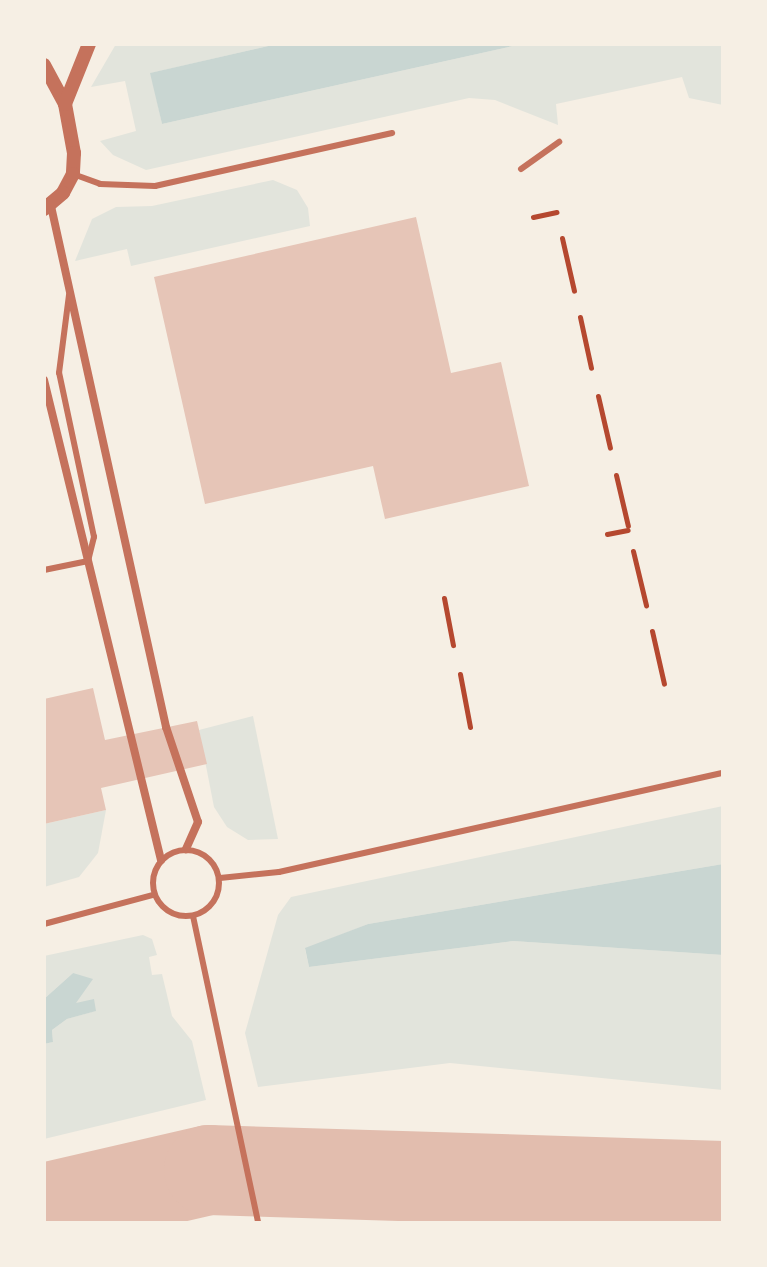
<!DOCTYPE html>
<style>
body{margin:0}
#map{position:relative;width:767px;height:1267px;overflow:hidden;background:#f6efe4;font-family:Mulish,sans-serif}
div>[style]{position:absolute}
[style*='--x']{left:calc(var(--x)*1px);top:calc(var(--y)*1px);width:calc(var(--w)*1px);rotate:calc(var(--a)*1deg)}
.green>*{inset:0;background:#e2e4dc}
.water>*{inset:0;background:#c9d6d2}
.taxiway>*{height:90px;margin:-45px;padding:0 45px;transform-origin:45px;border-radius:45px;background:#e2bdae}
.building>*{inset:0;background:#e6c5b7}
.path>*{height:5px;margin:-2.5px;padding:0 2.5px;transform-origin:2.5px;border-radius:2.5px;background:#b5482f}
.service>*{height:6px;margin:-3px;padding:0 3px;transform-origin:3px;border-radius:3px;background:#c5725c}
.service>.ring{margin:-3px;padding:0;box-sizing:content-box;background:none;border:6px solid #c5725c;border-radius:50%}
.minor>*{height:8px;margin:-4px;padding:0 4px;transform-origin:4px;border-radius:4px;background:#c5725c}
.tertiary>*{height:14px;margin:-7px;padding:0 7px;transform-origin:7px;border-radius:7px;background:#c5725c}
span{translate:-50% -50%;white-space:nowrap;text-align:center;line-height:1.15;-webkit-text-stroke:7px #f6efe4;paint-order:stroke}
.frame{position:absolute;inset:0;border:46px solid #f6efe4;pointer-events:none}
</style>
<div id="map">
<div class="green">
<div style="clip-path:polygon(116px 44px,277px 44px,151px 73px,162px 124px,522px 44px,723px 44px,723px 105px,689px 98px,682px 77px,556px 104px,558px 125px,495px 100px,469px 98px,146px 170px,113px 155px,100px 141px,136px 131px,125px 81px,91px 87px)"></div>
<div style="clip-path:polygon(273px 180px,297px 190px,308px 208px,310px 226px,131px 266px,127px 249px,75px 261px,92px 219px,116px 207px,152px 206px)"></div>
<div style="clip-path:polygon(253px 716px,278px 839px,248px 840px,227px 827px,214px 807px,199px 730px)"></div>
<div style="clip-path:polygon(723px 806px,723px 864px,368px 924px,305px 949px,309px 967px,513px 941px,723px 955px,723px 1090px,450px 1063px,258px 1087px,245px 1033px,278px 915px,291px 897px)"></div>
<div style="clip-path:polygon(106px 810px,98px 853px,79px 877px,44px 887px,44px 824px)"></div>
<div style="clip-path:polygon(143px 935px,152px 939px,157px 955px,149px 957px,152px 975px,162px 974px,172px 1016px,192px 1041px,206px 1100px,44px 1139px,44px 1044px,53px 1042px,52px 1030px,67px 1019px,95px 1011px,76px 1004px,73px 973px,44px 999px,44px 956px)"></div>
</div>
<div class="water">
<div style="clip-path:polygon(277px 44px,522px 44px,162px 124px,150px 73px)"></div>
<div style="clip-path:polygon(723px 864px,723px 955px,513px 941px,309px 967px,305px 948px,368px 924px)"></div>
<div style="clip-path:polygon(73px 973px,93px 979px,76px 1003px,94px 999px,96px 1011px,67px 1019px,52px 1030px,53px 1042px,44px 1044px,44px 999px)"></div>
</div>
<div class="taxiway">
<div style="--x:44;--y:1208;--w:169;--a:-13"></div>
<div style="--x:209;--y:1170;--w:514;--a:1.78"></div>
</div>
<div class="building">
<div style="clip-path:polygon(416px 217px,451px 373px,501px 362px,529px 486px,385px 519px,373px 466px,205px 504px,154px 277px)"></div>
<div style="clip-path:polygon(93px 688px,105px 740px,197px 721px,207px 764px,101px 788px,106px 810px,44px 824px,44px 699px)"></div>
</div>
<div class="path">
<div style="--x:533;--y:217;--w:24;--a:-12"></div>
<div style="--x:562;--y:238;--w:54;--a:77.2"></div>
<div style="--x:580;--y:317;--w:52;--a:77.8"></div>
<div style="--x:598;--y:396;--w:53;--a:77"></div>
<div style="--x:616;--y:475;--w:52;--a:76.8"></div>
<div style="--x:607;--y:534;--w:21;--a:-11"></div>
<div style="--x:633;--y:551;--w:56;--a:76.5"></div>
<div style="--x:444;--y:598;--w:48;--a:79.2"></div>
<div style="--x:652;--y:631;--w:54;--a:77.2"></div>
<div style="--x:460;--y:674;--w:54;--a:79.3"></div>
</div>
<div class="service">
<div style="--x:521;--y:169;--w:47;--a:-35.4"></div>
<div style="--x:73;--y:174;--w:29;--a:20"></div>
<div style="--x:100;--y:184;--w:55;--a:2.1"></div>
<div style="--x:155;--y:186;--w:243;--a:-12.6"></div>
<div style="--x:44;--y:570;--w:45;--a:-11.6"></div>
<div style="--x:88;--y:561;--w:25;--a:-76"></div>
<div style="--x:94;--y:537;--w:168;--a:-102"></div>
<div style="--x:59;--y:373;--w:79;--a:-82.7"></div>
<div class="ring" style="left:153px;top:850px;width:60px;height:60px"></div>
<div style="--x:220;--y:878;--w:59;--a:-5.8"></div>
<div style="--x:279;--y:872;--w:455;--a:-12.6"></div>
<div style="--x:193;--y:916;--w:314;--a:78"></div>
<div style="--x:44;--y:924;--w:113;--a:-14.9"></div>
</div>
<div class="minor">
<div style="--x:51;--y:206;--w:534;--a:77.55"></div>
<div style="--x:166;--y:727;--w:100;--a:71.4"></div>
<div style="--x:198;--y:822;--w:30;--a:114"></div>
<div style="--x:44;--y:380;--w:494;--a:76.3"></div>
</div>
<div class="tertiary">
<div style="--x:44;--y:65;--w:44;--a:61.7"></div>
<div style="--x:65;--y:104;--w:50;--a:79.6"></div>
<div style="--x:74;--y:153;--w:21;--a:93"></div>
<div style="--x:73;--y:174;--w:21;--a:118"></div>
<div style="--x:63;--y:193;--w:25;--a:140"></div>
<div style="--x:65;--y:104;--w:65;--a:-68.2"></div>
</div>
<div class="frame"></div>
</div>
